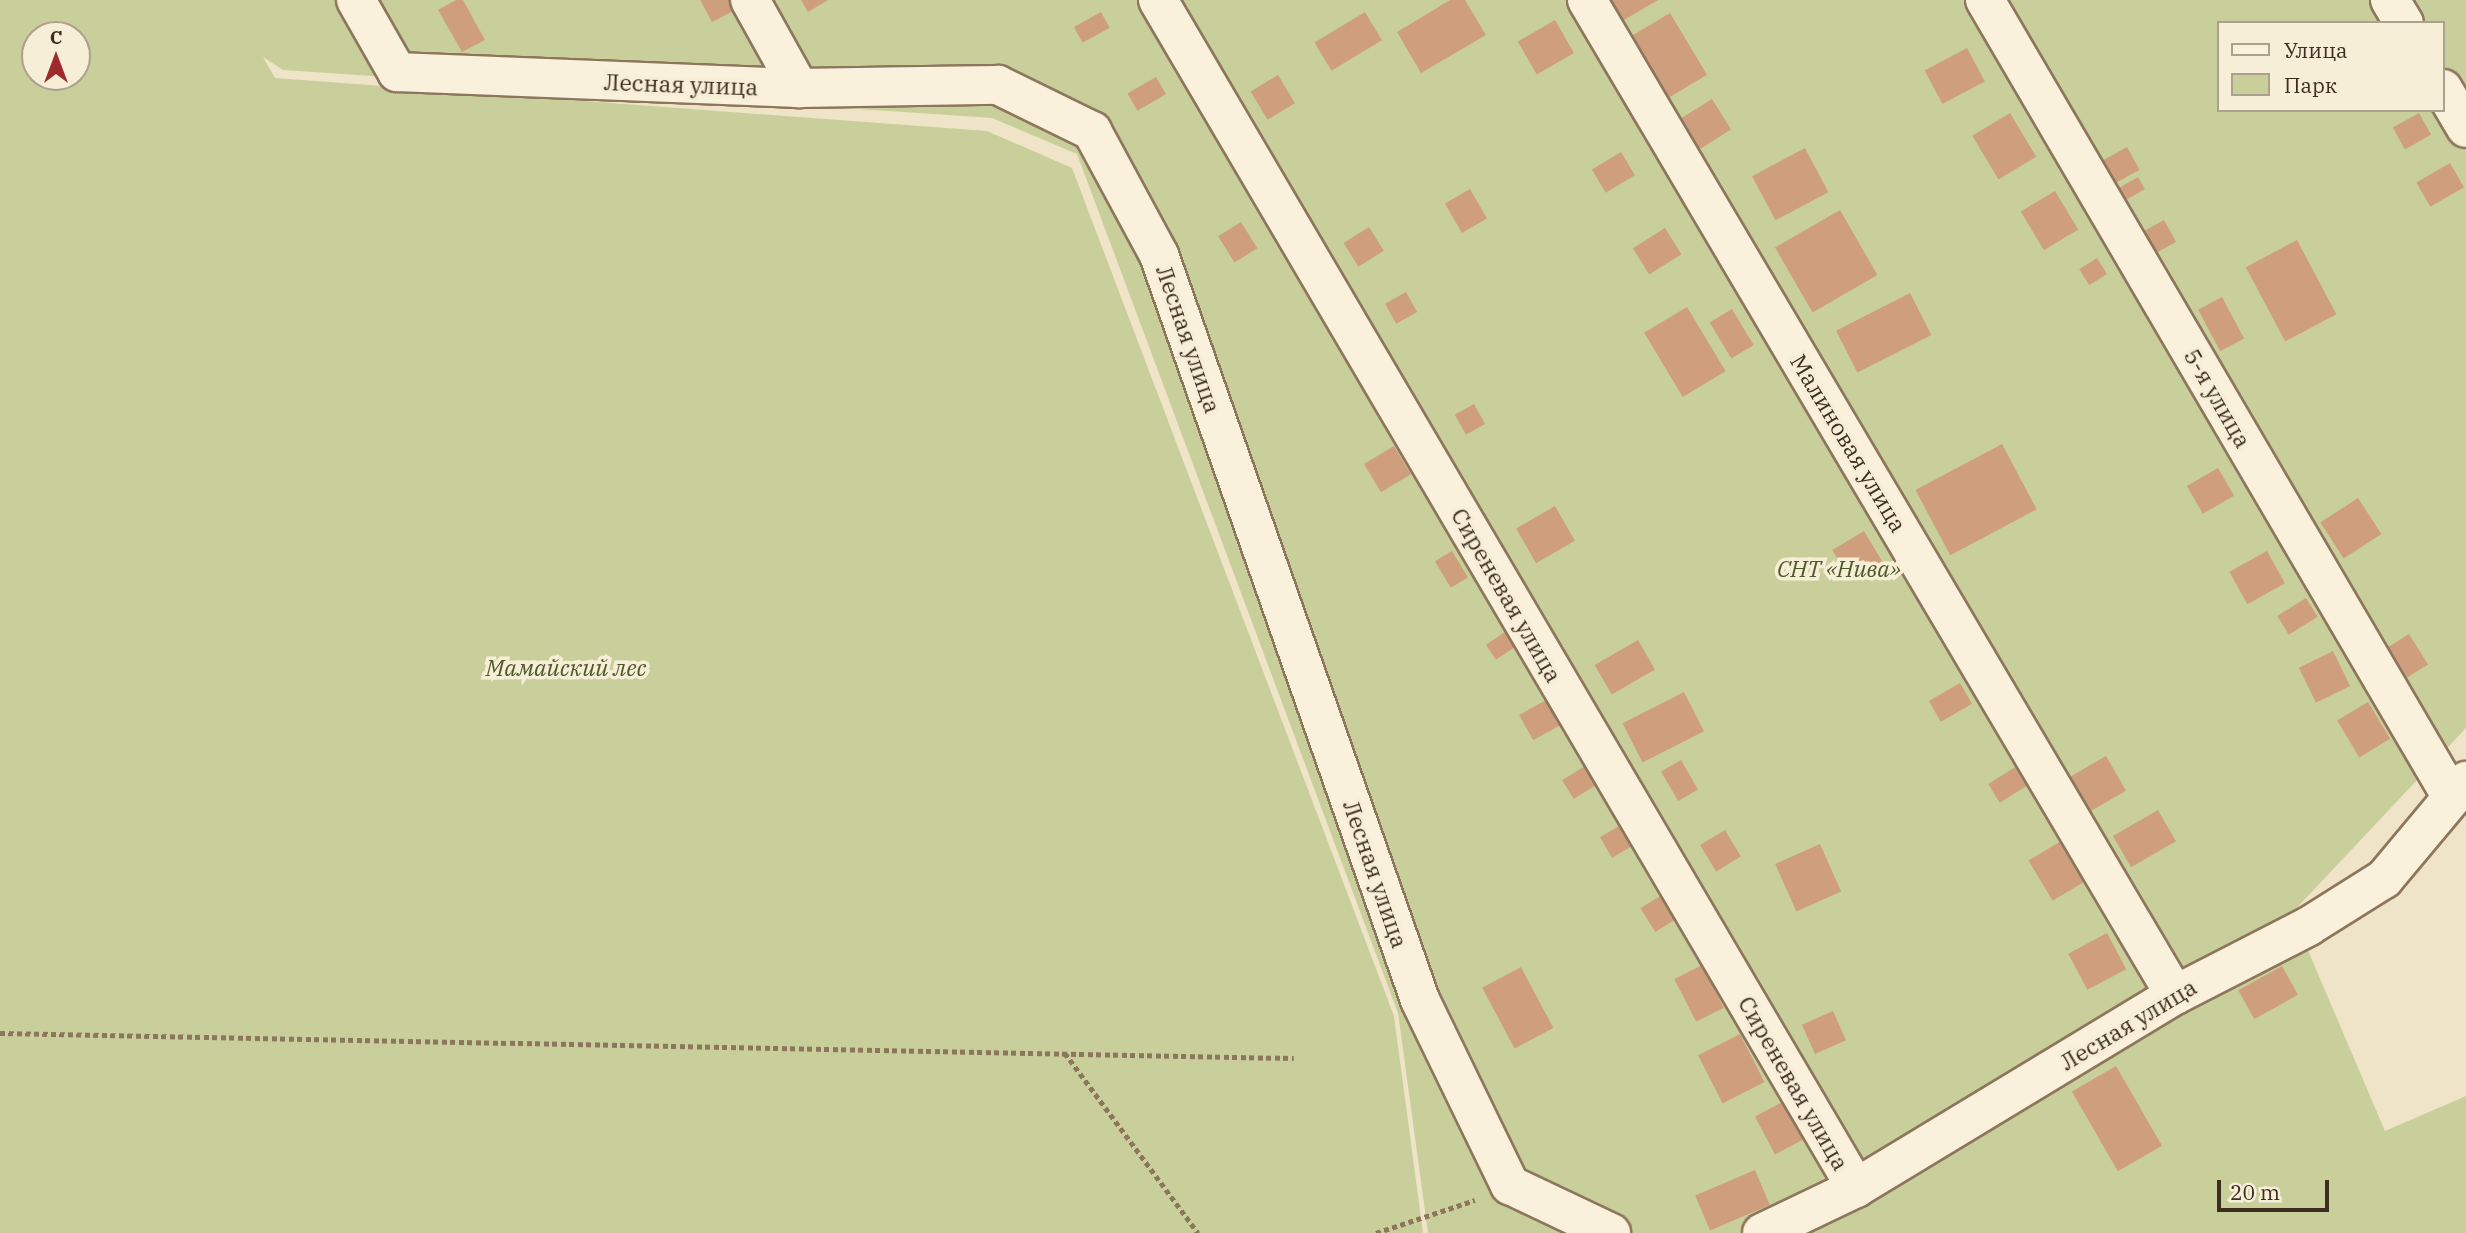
<!DOCTYPE html>
<meta charset="utf-8">
<style>
body{margin:0}
#map{position:relative;width:2466px;height:1233px;overflow:hidden;background:#f0e4c8;font-family:"IBM Plex Serif",serif}
div>[style]{position:absolute}
[style*='--x']{left:calc(var(--x)*1px);top:calc(var(--y)*1px);width:calc(var(--w)*1px);rotate:calc(var(--a)*1deg)}
.green>*{inset:0;background:#c9cf9b}
.building>*{inset:0;background:#cf9f7d;transform-origin:0 0}
.path>*{height:4.5px;margin-top:-2.25px;transform-origin:0;background:repeating-linear-gradient(90deg,#8d765c 0 5px,transparent 0 8.5px)}
.roads{filter:drop-shadow(2px 0 #8d765c) drop-shadow(-2px 0 #8d765c) drop-shadow(0 2px #8d765c) drop-shadow(0 -2px #8d765c)}
.minor>*{height:38px;margin:-19px;padding:0 19px;transform-origin:19px;border-radius:19px;background:#faf1dc}
span{translate:-50% -50%;white-space:nowrap;text-align:center;line-height:1.15;-webkit-text-stroke:7px #f7eed8;paint-order:stroke}
.street-label{font-size:23px;color:#3d2e20}
.park-label{font-size:23px;color:#4d5a26;font-style:italic}
.legend{position:absolute;left:2217px;top:21px;width:228px;height:91px;box-sizing:border-box;background:#f7eed8;border:2px solid #ada18e;margin:0;padding:9px 12px;list-style:none;font-size:21px;color:#3d2e20}
.legend li{display:flex;align-items:center;gap:14px;height:35px}
.legend b{width:35px;border:2px solid #ada18e}
.north{position:absolute;left:21px;top:21px;width:70px;height:70px;box-sizing:border-box;background:#f7eed8;border:2px solid #ada18e;border-radius:50%;rotate:0deg;font-size:19px;font-weight:700;line-height:28px;text-align:center;color:#3d2e20}
.north::after{content:'';display:block;margin:auto;width:24px;height:32px;background:#9e2a2b;clip-path:polygon(50% 0,100% 100%,50% 72%,0 100%)}
.scale{position:absolute;left:2217px;top:1180px;width:112px;height:32px;box-sizing:border-box;border:4px solid #3d2e20;border-top:0;padding-left:9px;font-size:21px;line-height:24px;white-space:nowrap;color:#3d2e20;-webkit-text-stroke:5px #f7eed8;paint-order:stroke}
</style>
<div id="map">
<div class="green">
<div style="clip-path:polygon(evenodd,0 0,2466px 0,2466px 728px,2292px 913px,2385px 1131px,2466px 1096px,2466px 1233px,1428px 1233px,1398px 1013px,1077px 154px,992px 118px,283px 70px,263px 57px,275px 78px,987px 131px,1072px 168px,1394px 1016px,1423px 1233px,0 1233px,0 0,2219px 23px,2443px 23px,2443px 110px,2219px 110px,2219px 23px,0 0,35px 35px,77px 35px,77px 77px,35px 77px,35px 35px)"></div>
</div>
<div class="building">
<div style="clip-path:polygon(456px 0,463px 0,485px 40px,462px 52px,438px 10px)"></div>
<div style="clip-path:polygon(700px 0,730px 0,735px 10px,712px 22px)"></div>
<div style="clip-path:polygon(801px 0,828px 0,808px 12px)"></div>
<div style="clip-path:polygon(1450px 0,1465px 0,1486px 35px,1421px 73px,1397px 32px)"></div>
<div style="clip-path:polygon(1596px 0,1658px 0,1612px 27px)"></div>
<div style="left:1101px;top:12px;width:18px;height:31px;rotate:61deg"></div>
<div style="left:1365px;top:12px;width:33px;height:59px;rotate:59deg"></div>
<div style="left:1670px;top:13px;width:72px;height:58px;rotate:59deg"></div>
<div style="left:1555px;top:20px;width:38px;height:43px;rotate:60deg"></div>
<div style="left:1967px;top:48px;width:38px;height:48px;rotate:62deg"></div>
<div style="left:1278px;top:75px;width:33px;height:32px;rotate:59deg"></div>
<div style="left:1156px;top:77px;width:20px;height:33px;rotate:60deg"></div>
<div style="left:1712px;top:99px;width:36px;height:48px;rotate:58deg"></div>
<div style="left:2010px;top:113px;width:51px;height:44px;rotate:59deg"></div>
<div style="left:2419px;top:113px;width:25px;height:30px;rotate:61deg"></div>
<div style="left:2127px;top:147px;width:26px;height:33px;rotate:61deg"></div>
<div style="left:1805px;top:148px;width:50px;height:60px;rotate:62deg"></div>
<div style="left:1621px;top:152px;width:27px;height:34px;rotate:59deg"></div>
<div style="left:2450px;top:163px;width:28px;height:39px;rotate:60deg"></div>
<div style="left:2138px;top:177px;width:14px;height:26px;rotate:60deg"></div>
<div style="left:1470px;top:189px;width:34px;height:29px;rotate:60deg"></div>
<div style="left:2055px;top:191px;width:45px;height:40px;rotate:59deg"></div>
<div style="left:1840px;top:210px;width:75px;height:75px;rotate:60deg"></div>
<div style="left:2164px;top:220px;width:25px;height:30px;rotate:61deg"></div>
<div style="left:1241px;top:222px;width:31px;height:27px;rotate:58deg"></div>
<div style="left:1369px;top:227px;width:28px;height:30px;rotate:58deg"></div>
<div style="left:1665px;top:228px;width:31px;height:38px;rotate:58deg"></div>
<div style="left:2297px;top:240px;width:84px;height:58px;rotate:62deg"></div>
<div style="left:2097px;top:258px;width:19px;height:21px;rotate:58deg"></div>
<div style="left:1406px;top:292px;width:23px;height:24px;rotate:61deg"></div>
<div style="left:1910px;top:293px;width:47px;height:83px;rotate:63deg"></div>
<div style="left:2222px;top:297px;width:47px;height:27px;rotate:62deg"></div>
<div style="left:1687px;top:307px;width:75px;height:50px;rotate:59deg"></div>
<div style="left:1732px;top:309px;width:42px;height:26px;rotate:59deg"></div>
<div style="left:1474px;top:404px;width:23px;height:22px;rotate:61deg"></div>
<div style="left:2002px;top:444px;width:74px;height:98px;rotate:62deg"></div>
<div style="left:1394px;top:446px;width:33px;height:35px;rotate:59deg"></div>
<div style="left:2218px;top:468px;width:32px;height:36px;rotate:60deg"></div>
<div style="left:2358px;top:498px;width:43px;height:45px;rotate:57deg"></div>
<div style="left:1555px;top:506px;width:40px;height:45px;rotate:60deg"></div>
<div style="left:1864px;top:531px;width:35px;height:37px;rotate:59deg"></div>
<div style="left:1452px;top:551px;width:31px;height:20px;rotate:59deg"></div>
<div style="left:2267px;top:551px;width:37px;height:43px;rotate:61deg"></div>
<div style="left:2306px;top:598px;width:22px;height:34px;rotate:58deg"></div>
<div style="left:1505px;top:632px;width:18px;height:23px;rotate:56deg"></div>
<div style="left:2409px;top:634px;width:36px;height:27px;rotate:58deg"></div>
<div style="left:1638px;top:640px;width:34px;height:50px;rotate:60deg"></div>
<div style="left:2333px;top:651px;width:39px;height:38px;rotate:64deg"></div>
<div style="left:1960px;top:683px;width:24px;height:36px;rotate:60deg"></div>
<div style="left:1684px;top:692px;width:44px;height:69px;rotate:63deg"></div>
<div style="left:1548px;top:699px;width:29px;height:33px;rotate:61deg"></div>
<div style="left:2368px;top:702px;width:43px;height:36px;rotate:59deg"></div>
<div style="left:2106px;top:756px;width:40px;height:44px;rotate:60deg"></div>
<div style="left:1681px;top:760px;width:34px;height:23px;rotate:60deg"></div>
<div style="left:1585px;top:766px;width:22px;height:27px;rotate:58deg"></div>
<div style="left:2017px;top:766px;width:22px;height:34px;rotate:58deg"></div>
<div style="left:2158px;top:810px;width:36px;height:52px;rotate:60deg"></div>
<div style="left:1619px;top:826px;width:24px;height:22px;rotate:60deg"></div>
<div style="left:1725px;top:830px;width:31px;height:29px;rotate:59deg"></div>
<div style="left:2061px;top:841px;width:47px;height:38px;rotate:59deg"></div>
<div style="left:1820px;top:844px;width:52px;height:49px;rotate:66deg"></div>
<div style="left:1660px;top:896px;width:28px;height:23px;rotate:58deg"></div>
<div style="left:2107px;top:933px;width:41px;height:44px;rotate:62deg"></div>
<div style="left:1702px;top:965px;width:48px;height:31px;rotate:63deg"></div>
<div style="left:2282px;top:966px;width:33px;height:50px;rotate:61deg"></div>
<div style="left:1521px;top:967px;width:69px;height:44px;rotate:62deg"></div>
<div style="left:1833px;top:1011px;width:32px;height:34px;rotate:66deg"></div>
<div style="left:1740px;top:1034px;width:54px;height:47px;rotate:63deg"></div>
<div style="left:2116px;top:1066px;width:92px;height:51px;rotate:60deg"></div>
<div style="left:1784px;top:1101px;width:43px;height:33px;rotate:62deg"></div>
<div style="left:1755px;top:1170px;width:38px;height:65px;rotate:67deg"></div>
</div>
<div class="path">
<div style="--x:0;--y:1033;--w:1294;--a:1.11"></div>
<div style="--x:1065;--y:1053;--w:224;--a:53.5"></div>
<div style="--x:1376;--y:1233;--w:104;--a:-18.4"></div>
</div>
<div class="roads">
<div class="minor">
<div style="--x:356;--y:0;--w:83;--a:60.3"></div>
<div style="--x:397;--y:72;--w:402;--a:2.3"></div>
<div style="--x:799;--y:88;--w:199;--a:-0.9"></div>
<div style="--x:998;--y:85;--w:105;--a:26.1"></div>
<div style="--x:1092;--y:131;--w:141;--a:61.6"></div>
<div style="--x:1159;--y:255;--w:789;--a:70.69"></div>
<div style="--x:1420;--y:1000;--w:206;--a:64.1"></div>
<div style="--x:1510;--y:1185;--w:112;--a:25.4"></div>
<div style="--x:750;--y:0;--w:101;--a:60.9"></div>
<div style="--x:1158;--y:0;--w:1378;--a:59.56"></div>
<div style="--x:1587;--y:0;--w:1156;--a:59.42"></div>
<div style="--x:1985;--y:0;--w:922;--a:59.65"></div>
<div style="--x:2390;--y:0;--w:27;--a:59"></div>
<div style="--x:2443;--y:89;--w:45;--a:59.5"></div>
<div style="--x:1762;--y:1233;--w:104;--a:-25.6"></div>
<div style="--x:1856;--y:1188;--w:373;--a:-31.2"></div>
<div style="--x:2175;--y:995;--w:151;--a:-27.2"></div>
<div style="--x:2309;--y:926;--w:89;--a:-32.1"></div>
<div style="--x:2384;--y:879;--w:128;--a:-50.1"></div>
</div>
</div>
<div class="street-label">
<span style="left:681px;top:84px;rotate:2deg">Лесная улица</span>
<span style="left:1189px;top:339px;rotate:71deg">Лесная улица</span>
<span style="left:2218px;top:398px;rotate:60deg">5-я улица</span>
<span style="left:1849px;top:443px;rotate:59deg">Малиновая улица</span>
<span style="left:1507px;top:595px;rotate:60deg">Сиреневая улица</span>
<span style="left:1376px;top:874px;rotate:71deg">Лесная улица</span>
<span style="left:2128px;top:1024px;rotate:-31deg">Лесная улица</span>
<span style="left:1794px;top:1083px;rotate:60deg">Сиреневая улица</span>
</div>
<div class="park-label">
<span style="left:1839px;top:568px">СНТ «Нива»</span>
<span style="left:566px;top:667px">Мамайский лес</span>
</div>
<ul class="legend">
<li><b style="height:9px;background:#faf1dc"></b>Улица</li>
<li><b style="height:19px;background:#c9cf9b"></b>Парк</li>
</ul>
<div class="north">С</div>
<div class="scale">20 m</div>
</div>
